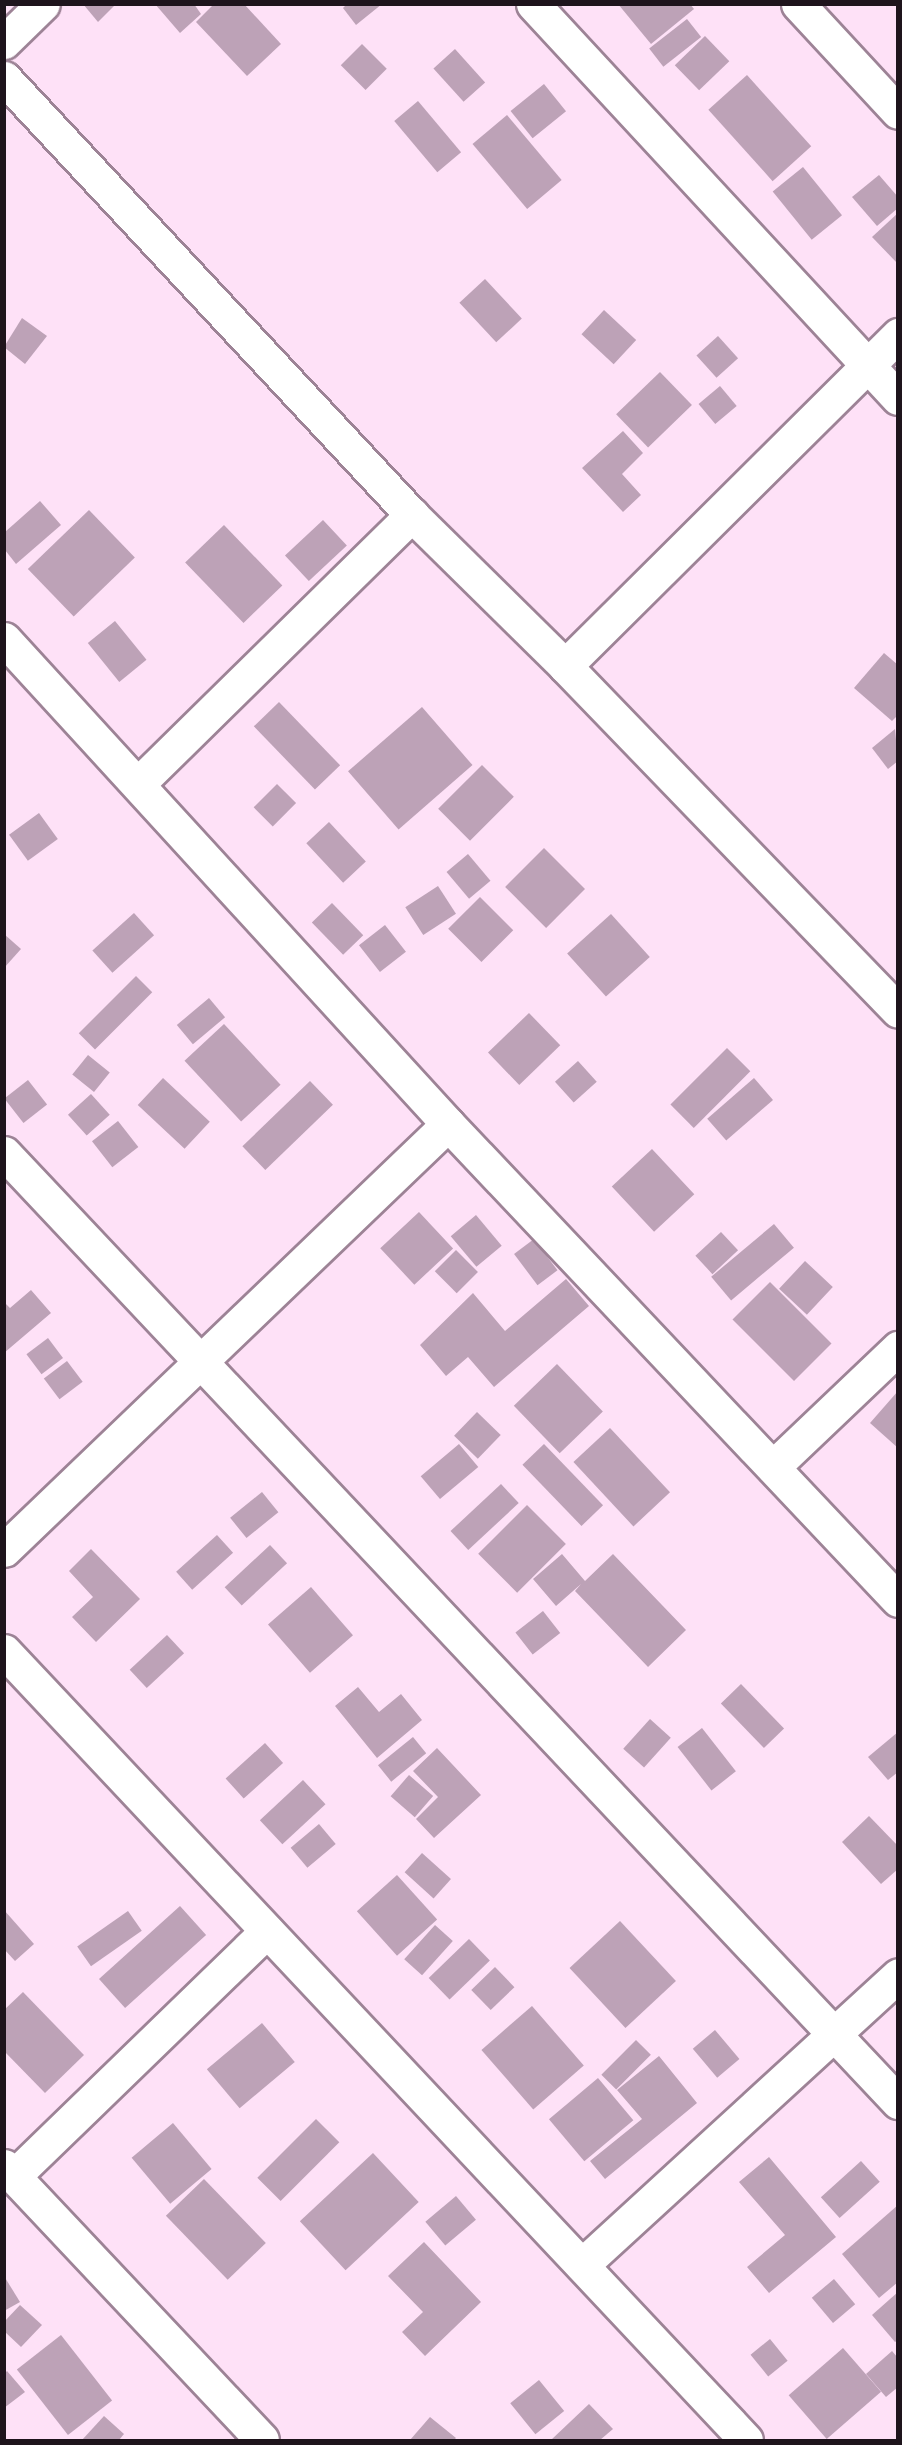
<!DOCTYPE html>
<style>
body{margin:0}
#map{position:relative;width:902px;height:2445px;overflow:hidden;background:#fee1f7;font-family:Poppins,sans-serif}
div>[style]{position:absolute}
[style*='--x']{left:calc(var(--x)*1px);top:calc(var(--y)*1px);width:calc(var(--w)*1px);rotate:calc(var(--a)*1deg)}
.building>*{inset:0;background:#bda2b7;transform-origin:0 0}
.roads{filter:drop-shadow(2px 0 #9d8396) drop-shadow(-2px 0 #9d8396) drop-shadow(0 2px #9d8396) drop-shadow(0 -2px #9d8396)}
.minor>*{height:33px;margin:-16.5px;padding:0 16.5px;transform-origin:16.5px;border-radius:16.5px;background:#fff}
span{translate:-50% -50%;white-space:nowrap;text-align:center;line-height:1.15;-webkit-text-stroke:6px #fee1f7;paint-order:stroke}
.frame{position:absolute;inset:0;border:6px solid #1e141c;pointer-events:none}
</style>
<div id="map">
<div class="building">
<div style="clip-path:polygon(83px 4px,116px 4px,98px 22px)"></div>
<div style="clip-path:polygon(155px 4px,194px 4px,201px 14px,180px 33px)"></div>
<div style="clip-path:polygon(214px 4px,244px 4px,281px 44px,247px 76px,196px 22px)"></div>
<div style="clip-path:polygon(347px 4px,382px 4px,356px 25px,343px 8px)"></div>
<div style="clip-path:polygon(618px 4px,690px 4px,694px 9px,651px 44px)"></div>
<div style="left:687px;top:19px;width:23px;height:48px;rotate:52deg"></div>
<div style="left:705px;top:36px;width:35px;height:42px;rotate:46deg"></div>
<div style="left:362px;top:44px;width:35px;height:30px;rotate:45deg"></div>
<div style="left:455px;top:49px;width:45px;height:29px;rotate:48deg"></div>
<div style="left:747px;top:75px;width:96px;height:52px;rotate:48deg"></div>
<div style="left:544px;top:84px;width:35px;height:43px;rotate:51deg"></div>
<div style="left:418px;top:101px;width:67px;height:31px;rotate:50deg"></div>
<div style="left:507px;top:115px;width:85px;height:45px;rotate:50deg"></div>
<div style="left:803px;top:167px;width:62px;height:39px;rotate:51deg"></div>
<div style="clip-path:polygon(879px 175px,898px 197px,898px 208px,877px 226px,852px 197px)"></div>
<div style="clip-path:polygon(898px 213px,898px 264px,872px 237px)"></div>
<div style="left:485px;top:279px;width:54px;height:35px;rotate:47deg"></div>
<div style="left:604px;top:310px;width:44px;height:33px;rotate:43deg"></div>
<div style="clip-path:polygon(22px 318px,47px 336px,25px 364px,4px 347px)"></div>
<div style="left:718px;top:336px;width:30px;height:29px;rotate:48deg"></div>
<div style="left:660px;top:372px;width:46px;height:61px;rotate:46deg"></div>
<div style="left:720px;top:386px;width:26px;height:28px;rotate:50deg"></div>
<div style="clip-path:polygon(623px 431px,643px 453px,622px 474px,641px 495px,623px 512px,582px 468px)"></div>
<div style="clip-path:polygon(40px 501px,61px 525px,16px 564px,5px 550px,5px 532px)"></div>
<div style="left:89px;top:510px;width:66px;height:85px;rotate:46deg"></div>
<div style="left:323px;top:520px;width:35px;height:52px;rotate:47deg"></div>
<div style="left:224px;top:525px;width:84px;height:54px;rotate:46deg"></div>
<div style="left:115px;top:621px;width:50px;height:35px;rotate:51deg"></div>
<div style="clip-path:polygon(884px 653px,898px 665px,898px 715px,892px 721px,854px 688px)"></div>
<div style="left:279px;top:702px;width:88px;height:35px;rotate:46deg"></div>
<div style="left:422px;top:707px;width:77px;height:98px;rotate:49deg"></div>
<div style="clip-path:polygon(895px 729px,898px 761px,888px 769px,872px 748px)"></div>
<div style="left:482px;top:765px;width:45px;height:62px;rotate:45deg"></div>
<div style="left:277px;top:784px;width:27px;height:33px;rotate:45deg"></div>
<div style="left:39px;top:813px;width:32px;height:37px;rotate:54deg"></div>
<div style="left:329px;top:822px;width:54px;height:31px;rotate:47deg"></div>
<div style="left:544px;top:848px;width:58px;height:55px;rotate:45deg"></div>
<div style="left:468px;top:854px;width:35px;height:28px;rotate:50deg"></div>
<div style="left:438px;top:886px;width:33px;height:39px;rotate:57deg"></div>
<div style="left:480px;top:897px;width:47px;height:45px;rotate:45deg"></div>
<div style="left:332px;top:903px;width:45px;height:28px;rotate:46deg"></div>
<div style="left:134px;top:913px;width:30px;height:56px;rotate:48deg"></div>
<div style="left:611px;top:914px;width:58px;height:59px;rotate:48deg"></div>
<div style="left:385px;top:925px;width:34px;height:33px;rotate:52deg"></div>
<div style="clip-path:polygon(4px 934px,21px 949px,4px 968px)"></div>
<div style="left:136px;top:976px;width:23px;height:81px;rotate:45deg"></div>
<div style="left:209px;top:998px;width:25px;height:42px;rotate:50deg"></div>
<div style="left:529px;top:1013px;width:45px;height:57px;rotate:46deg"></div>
<div style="left:224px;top:1024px;width:83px;height:54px;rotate:47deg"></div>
<div style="left:727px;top:1048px;width:33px;height:80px;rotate:45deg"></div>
<div style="left:88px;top:1055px;width:28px;height:25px;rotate:39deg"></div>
<div style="left:578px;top:1061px;width:28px;height:31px;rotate:48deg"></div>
<div style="left:163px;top:1078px;width:64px;height:37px;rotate:43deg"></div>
<div style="left:754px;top:1078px;width:29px;height:62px;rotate:49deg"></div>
<div style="left:28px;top:1080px;width:31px;height:30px;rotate:52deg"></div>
<div style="left:310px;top:1081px;width:33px;height:94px;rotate:46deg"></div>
<div style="left:91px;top:1094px;width:28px;height:31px;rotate:48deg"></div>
<div style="left:118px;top:1121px;width:33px;height:33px;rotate:52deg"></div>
<div style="left:652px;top:1149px;width:62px;height:55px;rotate:47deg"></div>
<div style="left:419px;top:1212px;width:50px;height:53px;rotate:47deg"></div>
<div style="left:476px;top:1215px;width:40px;height:33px;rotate:50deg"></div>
<div style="left:774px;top:1224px;width:31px;height:82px;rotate:50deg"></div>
<div style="left:721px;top:1232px;width:25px;height:35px;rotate:47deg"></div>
<div style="left:534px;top:1239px;width:39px;height:25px;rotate:53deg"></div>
<div style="left:456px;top:1250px;width:31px;height:30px;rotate:45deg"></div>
<div style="left:805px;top:1261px;width:38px;height:38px;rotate:43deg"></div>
<div style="clip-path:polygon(566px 1279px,589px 1306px,494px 1387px,468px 1357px,446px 1376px,420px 1345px,473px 1293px,505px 1331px)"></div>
<div style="left:770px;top:1282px;width:87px;height:53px;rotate:45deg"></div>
<div style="clip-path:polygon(31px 1290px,51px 1313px,4px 1353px,4px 1302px,10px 1308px)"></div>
<div style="left:48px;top:1338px;width:25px;height:27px;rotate:53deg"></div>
<div style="left:67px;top:1361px;width:26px;height:29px;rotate:53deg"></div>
<div style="left:557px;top:1364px;width:66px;height:60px;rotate:46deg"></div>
<div style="clip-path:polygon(898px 1391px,898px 1448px,870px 1423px)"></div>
<div style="left:477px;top:1412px;width:33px;height:33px;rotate:44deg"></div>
<div style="left:610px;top:1428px;width:88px;height:50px;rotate:47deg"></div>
<div style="left:459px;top:1444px;width:30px;height:50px;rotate:50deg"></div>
<div style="left:544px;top:1444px;width:85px;height:30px;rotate:46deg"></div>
<div style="left:501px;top:1484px;width:26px;height:69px;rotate:47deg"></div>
<div style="left:262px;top:1492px;width:26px;height:41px;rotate:51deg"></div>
<div style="left:527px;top:1505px;width:55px;height:69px;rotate:45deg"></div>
<div style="left:217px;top:1535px;width:24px;height:55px;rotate:48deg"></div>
<div style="left:270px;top:1545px;width:25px;height:62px;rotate:47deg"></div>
<div style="clip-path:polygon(91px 1549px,140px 1599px,96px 1642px,72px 1617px,93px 1597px,69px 1571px)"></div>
<div style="clip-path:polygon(562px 1554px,585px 1581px,613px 1554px,686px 1630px,648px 1667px,575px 1591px,581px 1584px,556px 1606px,533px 1579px)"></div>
<div style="left:311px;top:1587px;width:64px;height:57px;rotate:49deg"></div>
<div style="left:543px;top:1611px;width:28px;height:35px;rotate:52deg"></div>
<div style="left:167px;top:1635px;width:25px;height:51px;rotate:47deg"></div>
<div style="left:741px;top:1684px;width:62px;height:28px;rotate:46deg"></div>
<div style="clip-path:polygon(358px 1687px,379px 1712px,401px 1694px,422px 1720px,377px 1758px,335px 1706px)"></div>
<div style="left:650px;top:1719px;width:28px;height:40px;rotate:42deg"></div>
<div style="left:702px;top:1728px;width:55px;height:31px;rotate:52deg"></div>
<div style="clip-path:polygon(898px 1732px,898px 1772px,888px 1780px,868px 1757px)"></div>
<div style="left:413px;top:1737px;width:21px;height:45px;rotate:51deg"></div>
<div style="left:265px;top:1743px;width:27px;height:53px;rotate:48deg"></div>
<div style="clip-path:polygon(437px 1748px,481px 1795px,434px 1838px,416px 1819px,438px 1797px,413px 1771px)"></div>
<div style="left:409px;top:1775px;width:32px;height:28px;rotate:41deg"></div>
<div style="left:303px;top:1780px;width:33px;height:59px;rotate:47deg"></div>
<div style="clip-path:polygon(869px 1816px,898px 1846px,898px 1869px,881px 1884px,842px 1842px)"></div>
<div style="left:319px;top:1824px;width:26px;height:37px;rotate:50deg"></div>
<div style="left:422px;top:1853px;width:39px;height:26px;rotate:42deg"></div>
<div style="left:397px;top:1875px;width:60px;height:54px;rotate:48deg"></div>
<div style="left:180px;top:1906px;width:39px;height:109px;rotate:48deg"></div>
<div style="clip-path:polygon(4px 1910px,34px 1944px,15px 1961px,4px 1949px)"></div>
<div style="left:128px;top:1911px;width:24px;height:62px;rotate:55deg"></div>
<div style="left:620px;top:1921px;width:82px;height:69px;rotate:47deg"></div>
<div style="left:435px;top:1925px;width:24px;height:46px;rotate:42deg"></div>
<div style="left:469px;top:1939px;width:30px;height:56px;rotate:46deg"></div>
<div style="left:495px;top:1967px;width:28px;height:33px;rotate:46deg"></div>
<div style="clip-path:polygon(23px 1992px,84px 2055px,45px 2093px,4px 2051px,4px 2010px)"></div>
<div style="left:532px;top:2006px;width:79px;height:67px;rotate:49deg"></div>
<div style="left:262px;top:2023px;width:51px;height:72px;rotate:50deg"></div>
<div style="left:715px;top:2030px;width:38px;height:29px;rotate:50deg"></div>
<div style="left:636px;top:2040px;width:21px;height:49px;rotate:45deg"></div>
<div style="clip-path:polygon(659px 2056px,697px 2103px,605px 2179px,590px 2161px,642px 2119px,617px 2090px)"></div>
<div style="left:598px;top:2078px;width:55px;height:64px;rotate:50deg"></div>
<div style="left:316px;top:2119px;width:33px;height:83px;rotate:45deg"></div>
<div style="left:173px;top:2123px;width:60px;height:54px;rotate:50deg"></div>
<div style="left:373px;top:2153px;width:67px;height:100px;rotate:47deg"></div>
<div style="clip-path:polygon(769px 2157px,836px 2237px,769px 2293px,747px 2267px,785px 2235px,739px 2182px)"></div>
<div style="left:861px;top:2161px;width:28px;height:54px;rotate:48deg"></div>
<div style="left:204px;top:2179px;width:89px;height:53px;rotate:46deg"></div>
<div style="left:456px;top:2196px;width:31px;height:40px;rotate:50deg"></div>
<div style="clip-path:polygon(898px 2205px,898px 2282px,879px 2298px,842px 2254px)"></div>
<div style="clip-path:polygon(424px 2242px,481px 2302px,425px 2356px,402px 2332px,423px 2312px,388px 2276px)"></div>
<div style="clip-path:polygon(4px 2276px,20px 2302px,4px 2311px)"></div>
<div style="left:834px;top:2279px;width:33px;height:29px;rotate:50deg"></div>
<div style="clip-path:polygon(898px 2292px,898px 2340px,895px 2342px,872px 2315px)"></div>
<div style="clip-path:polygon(20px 2305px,42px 2325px,21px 2347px,4px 2331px,4px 2322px)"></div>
<div style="left:61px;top:2335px;width:83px;height:56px;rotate:52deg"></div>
<div style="left:770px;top:2339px;width:28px;height:25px;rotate:51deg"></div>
<div style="left:843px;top:2348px;width:58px;height:72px;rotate:49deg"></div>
<div style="clip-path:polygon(892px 2351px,898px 2358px,898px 2387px,886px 2397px,866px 2374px)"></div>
<div style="clip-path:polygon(7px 2371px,25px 2392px,4px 2408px,4px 2374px)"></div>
<div style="left:539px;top:2380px;width:40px;height:37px;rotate:51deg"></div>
<div style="clip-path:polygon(589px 2404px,613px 2429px,600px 2440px,551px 2440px)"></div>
<div style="clip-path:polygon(104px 2416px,124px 2434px,119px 2440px,82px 2440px)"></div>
<div style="clip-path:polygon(430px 2417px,456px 2438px,454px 2440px,410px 2440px)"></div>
</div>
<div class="roads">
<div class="minor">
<div style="--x:533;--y:4;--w:537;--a:47.19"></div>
<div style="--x:798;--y:4;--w:147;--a:47.2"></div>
<div style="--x:4;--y:42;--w:54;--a:-44.3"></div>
<div style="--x:4;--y:78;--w:598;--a:46.97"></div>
<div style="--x:412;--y:515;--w:215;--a:44.6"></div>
<div style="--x:565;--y:666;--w:479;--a:46"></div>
<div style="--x:4;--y:639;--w:658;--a:47.53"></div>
<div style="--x:448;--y:1124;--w:655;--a:46.61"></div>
<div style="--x:565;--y:666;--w:470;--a:-44.8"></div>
<div style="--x:139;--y:783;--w:383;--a:-44.5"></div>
<div style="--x:4;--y:1153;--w:1304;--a:46.71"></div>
<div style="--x:773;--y:1467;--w:173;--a:-43.6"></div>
<div style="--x:4;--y:1550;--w:615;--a:-43.81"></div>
<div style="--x:4;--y:1651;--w:1083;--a:46.76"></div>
<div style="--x:4;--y:2166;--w:376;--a:46.7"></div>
<div style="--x:14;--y:2176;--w:352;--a:-44.1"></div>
<div style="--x:582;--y:2265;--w:429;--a:-42.5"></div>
</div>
</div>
<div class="frame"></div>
</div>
